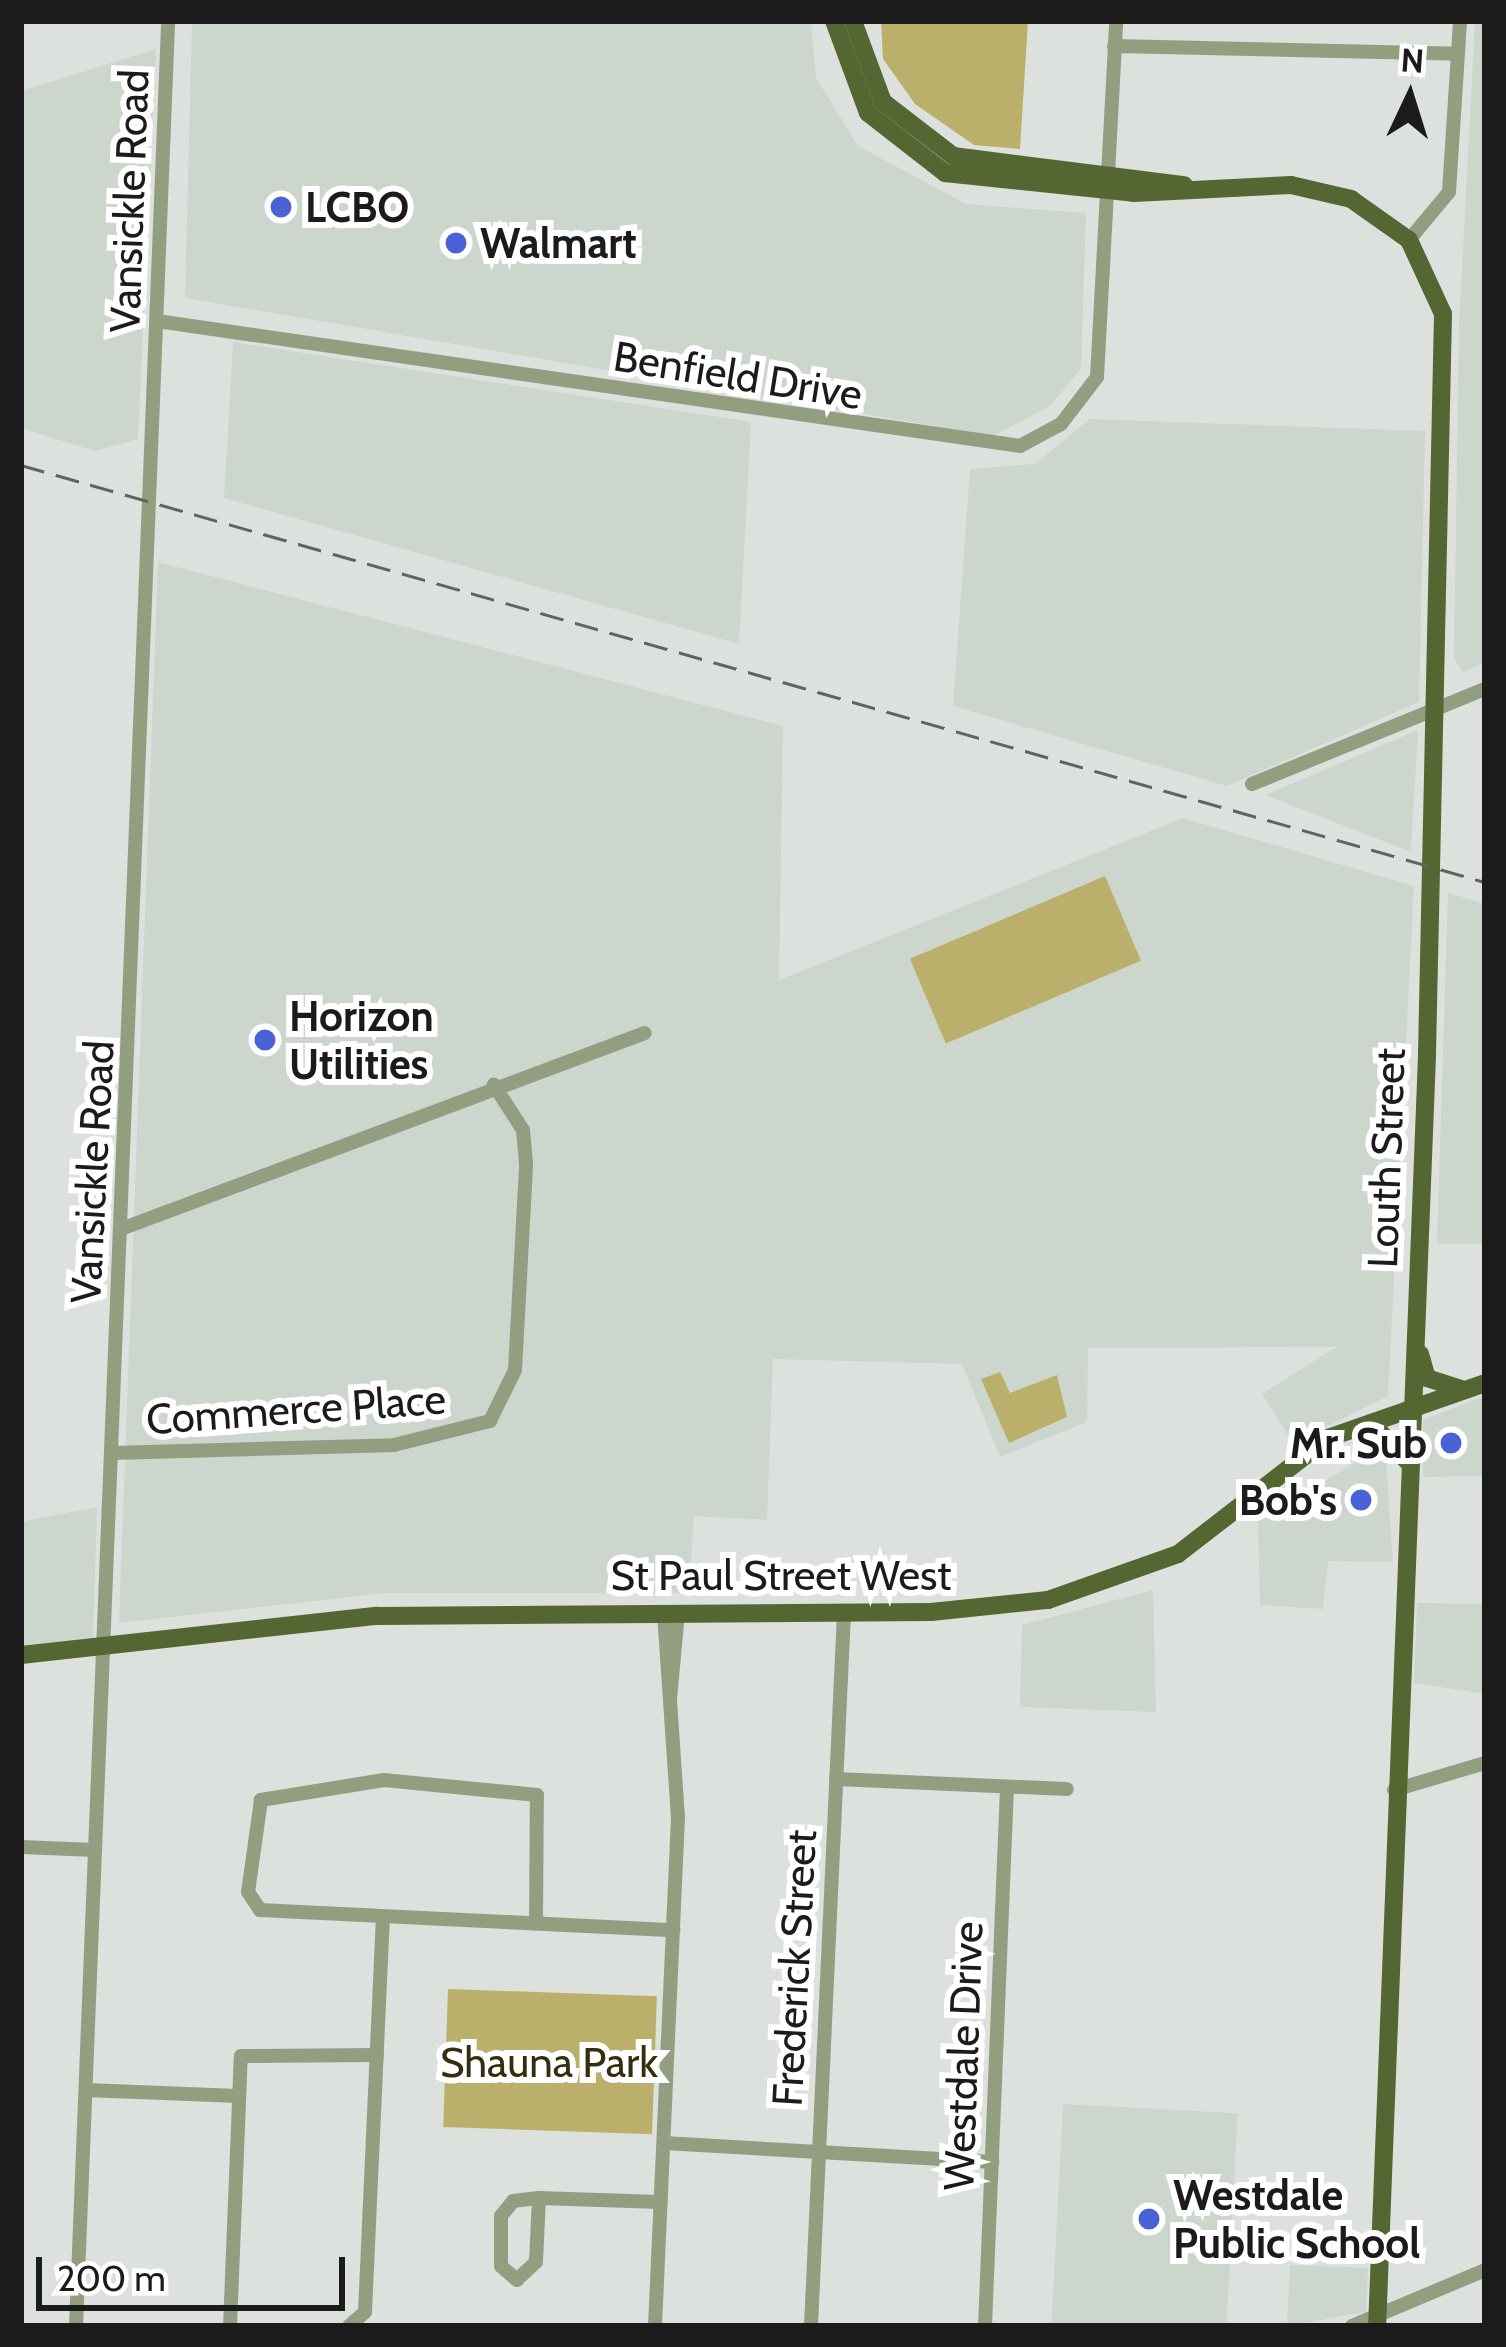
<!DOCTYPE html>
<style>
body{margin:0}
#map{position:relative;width:1506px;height:2347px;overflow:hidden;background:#dde1de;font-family:Cabin,sans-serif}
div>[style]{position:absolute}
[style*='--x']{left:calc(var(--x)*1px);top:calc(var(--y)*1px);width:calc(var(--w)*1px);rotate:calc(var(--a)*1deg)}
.built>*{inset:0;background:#ccd6cd;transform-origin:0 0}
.green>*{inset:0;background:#bab06c;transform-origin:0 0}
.minor>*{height:14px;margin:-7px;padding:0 7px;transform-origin:7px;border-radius:7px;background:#939e81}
.major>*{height:18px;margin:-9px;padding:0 9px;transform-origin:9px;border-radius:9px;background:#546631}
.rail>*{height:3px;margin-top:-1.5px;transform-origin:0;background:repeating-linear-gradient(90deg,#616361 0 24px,transparent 0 36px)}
.dots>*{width:33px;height:33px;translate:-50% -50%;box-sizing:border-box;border:6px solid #fff;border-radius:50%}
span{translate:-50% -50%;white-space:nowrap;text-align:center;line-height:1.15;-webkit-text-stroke:12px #fff;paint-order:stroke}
.street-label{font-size:42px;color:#1a1b1a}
.poi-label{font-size:42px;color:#1a1b1a;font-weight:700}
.left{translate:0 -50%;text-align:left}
.right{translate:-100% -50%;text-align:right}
.park-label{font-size:42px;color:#332e0d}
.frame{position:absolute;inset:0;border:24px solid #1a1b1a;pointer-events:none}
.north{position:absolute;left:1350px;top:36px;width:120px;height:120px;-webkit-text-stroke:9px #fff;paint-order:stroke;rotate:4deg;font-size:33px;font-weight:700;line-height:48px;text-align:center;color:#1a1b1a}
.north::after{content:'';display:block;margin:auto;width:42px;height:54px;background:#1a1b1a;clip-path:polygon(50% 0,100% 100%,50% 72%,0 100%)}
.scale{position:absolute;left:36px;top:2257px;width:309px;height:54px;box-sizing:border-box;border:6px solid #1a1b1a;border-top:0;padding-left:15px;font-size:36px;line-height:42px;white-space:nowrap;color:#1a1b1a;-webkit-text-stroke:9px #fff;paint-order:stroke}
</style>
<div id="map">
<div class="built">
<div style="clip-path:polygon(192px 21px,811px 21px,816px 78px,858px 146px,966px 204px,1086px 213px,1081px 369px,1050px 406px,993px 436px,185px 298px)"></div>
<div style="clip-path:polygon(1475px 21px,1485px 21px,1485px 663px,1463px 672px,1454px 658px,1459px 324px)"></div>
<div style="clip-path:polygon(156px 49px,138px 439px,95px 451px,21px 428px,21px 91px)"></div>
<div style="clip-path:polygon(233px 342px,751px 422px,739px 644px,224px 498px)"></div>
<div style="clip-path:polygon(1090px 419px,1425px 431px,1419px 702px,1227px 786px,953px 706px,970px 469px,1035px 464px)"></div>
<div style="clip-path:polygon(158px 562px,783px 726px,779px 980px,1183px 818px,1414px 886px,1388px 1396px,1293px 1443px,1262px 1394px,1336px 1347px,1088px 1348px,1087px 1422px,1000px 1457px,962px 1364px,773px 1359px,767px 1520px,694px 1516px,689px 1593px,385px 1593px,119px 1623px)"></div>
<div style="clip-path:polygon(1418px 730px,1411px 852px,1265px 795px)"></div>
<div style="clip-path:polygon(1448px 893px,1485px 904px,1485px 1244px,1437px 1244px)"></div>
<div style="clip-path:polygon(1485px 1396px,1485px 1476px,1423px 1477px,1423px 1420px)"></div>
<div style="clip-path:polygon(1385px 1444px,1393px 1562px,1328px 1561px,1323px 1609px,1260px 1605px,1258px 1522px)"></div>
<div style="clip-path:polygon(97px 1507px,93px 1637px,21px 1646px,21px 1522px)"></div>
<div style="clip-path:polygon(1153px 1590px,1156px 1712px,1020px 1707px,1022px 1625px)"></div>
<div style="clip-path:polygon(1417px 1603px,1485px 1604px,1485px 1694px,1414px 1683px)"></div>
<div style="left:1063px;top:2104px;width:175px;height:222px;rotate:3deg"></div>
<div style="clip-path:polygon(1290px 2265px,1368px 2268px,1366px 2312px,1287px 2326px)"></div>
</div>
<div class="green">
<div style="clip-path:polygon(881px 21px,1028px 21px,1020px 149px,974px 145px,915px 104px,883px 59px)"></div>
<div style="left:1105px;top:876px;width:92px;height:212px;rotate:67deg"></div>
<div style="clip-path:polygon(1000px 1372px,1010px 1393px,1057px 1375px,1067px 1417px,1009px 1443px,981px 1379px)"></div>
<div style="left:448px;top:1989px;width:209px;height:138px;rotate:2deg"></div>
</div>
<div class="minor">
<div style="--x:1114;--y:46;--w:344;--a:1.3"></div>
<div style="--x:1409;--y:240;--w:62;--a:-50.2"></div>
<div style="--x:1449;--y:192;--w:171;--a:-86.3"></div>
<div style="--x:157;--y:321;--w:872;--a:8.24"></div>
<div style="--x:1020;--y:446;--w:47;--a:-28.2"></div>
<div style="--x:1061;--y:424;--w:59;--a:-52.5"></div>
<div style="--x:1097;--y:377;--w:357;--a:-86.9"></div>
<div style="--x:1252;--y:784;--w:252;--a:-22.2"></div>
<div style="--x:121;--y:1229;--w:559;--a:-20.51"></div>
<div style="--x:112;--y:1453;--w:282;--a:-1.6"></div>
<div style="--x:394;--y:1445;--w:99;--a:-14"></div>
<div style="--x:490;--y:1421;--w:57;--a:-63.9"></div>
<div style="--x:515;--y:1370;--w:206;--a:-86.9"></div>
<div style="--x:526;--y:1164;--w:34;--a:-95"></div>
<div style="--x:523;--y:1130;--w:54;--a:-122.8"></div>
<div style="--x:670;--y:1699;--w:87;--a:-84.7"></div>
<div style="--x:836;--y:1779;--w:231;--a:2.5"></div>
<div style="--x:1394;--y:1790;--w:95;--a:-16.5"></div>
<div style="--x:21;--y:1847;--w:74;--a:2.3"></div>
<div style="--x:536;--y:1923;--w:128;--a:-89.6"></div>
<div style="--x:537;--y:1795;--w:154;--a:-174.4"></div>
<div style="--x:384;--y:1780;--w:125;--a:170.8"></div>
<div style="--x:261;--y:1800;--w:93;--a:98"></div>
<div style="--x:248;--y:1892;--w:22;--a:56"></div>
<div style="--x:260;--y:1910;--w:414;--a:2.8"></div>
<div style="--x:86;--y:2090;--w:152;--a:2.3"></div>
<div style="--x:664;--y:2143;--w:329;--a:3.3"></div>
<div style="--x:539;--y:2198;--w:64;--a:92.7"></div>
<div style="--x:536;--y:2262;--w:26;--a:137"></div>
<div style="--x:517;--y:2280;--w:21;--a:-139"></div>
<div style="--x:501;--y:2266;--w:50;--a:-90"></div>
<div style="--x:501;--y:2216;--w:19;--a:-51"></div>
<div style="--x:513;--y:2201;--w:26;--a:-7"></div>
<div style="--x:539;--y:2198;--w:121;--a:1.9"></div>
<div style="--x:76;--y:2326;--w:2307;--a:-87.71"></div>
<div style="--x:230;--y:2326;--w:270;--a:-87.7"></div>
<div style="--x:241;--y:2056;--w:136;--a:-0.4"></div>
<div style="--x:349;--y:2326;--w:21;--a:-41"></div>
<div style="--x:365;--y:2312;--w:395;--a:-87.4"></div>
<div style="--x:655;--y:2326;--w:509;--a:-87.41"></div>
<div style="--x:678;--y:1818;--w:206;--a:-93.9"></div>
<div style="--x:811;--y:2326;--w:714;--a:-87.35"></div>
<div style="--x:985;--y:2326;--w:538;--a:-87.66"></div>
<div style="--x:1352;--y:2326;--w:144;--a:-22.8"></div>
</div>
<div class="major">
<div style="--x:834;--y:21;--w:98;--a:69.7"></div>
<div style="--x:868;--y:113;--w:98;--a:37.9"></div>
<div style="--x:945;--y:173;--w:190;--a:6"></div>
<div style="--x:1134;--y:193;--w:157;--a:-2.9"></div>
<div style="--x:1291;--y:185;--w:62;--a:13.1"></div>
<div style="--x:1351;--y:199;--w:71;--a:35.3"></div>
<div style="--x:1409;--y:240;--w:81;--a:65.3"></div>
<div style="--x:1443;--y:314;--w:742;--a:91.24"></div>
<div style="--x:1427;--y:1056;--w:1271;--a:92.25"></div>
<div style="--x:853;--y:21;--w:86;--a:69.7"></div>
<div style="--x:883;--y:102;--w:88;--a:37.6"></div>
<div style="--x:953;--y:156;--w:233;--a:7.2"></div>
<div style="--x:1420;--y:1354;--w:25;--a:74"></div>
<div style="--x:1427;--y:1378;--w:36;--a:18"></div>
<div style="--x:1371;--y:1423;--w:54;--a:46.5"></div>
<div style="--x:21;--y:1655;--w:358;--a:-6.3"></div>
<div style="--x:377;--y:1616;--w:554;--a:-0.41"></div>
<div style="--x:931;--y:1612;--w:118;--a:-5.9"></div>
<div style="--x:1048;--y:1600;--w:138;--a:-19.5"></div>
<div style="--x:1178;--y:1554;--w:190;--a:-37.7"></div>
<div style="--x:1328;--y:1438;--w:166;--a:-19.3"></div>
</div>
<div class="rail">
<div style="--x:21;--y:465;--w:1522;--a:15.9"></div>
</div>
<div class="dots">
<div style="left:281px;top:207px;background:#4962d6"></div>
<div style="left:456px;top:243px;background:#4962d6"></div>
<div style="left:265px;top:1040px;background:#4962d6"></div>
<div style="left:1451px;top:1443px;background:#4962d6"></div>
<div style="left:1361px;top:1500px;background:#4962d6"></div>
<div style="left:1149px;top:2219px;background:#4962d6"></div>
</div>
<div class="street-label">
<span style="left:129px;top:201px;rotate:-88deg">Vansickle Road</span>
<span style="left:738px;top:375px;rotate:9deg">Benfield Drive</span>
<span style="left:1386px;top:1158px;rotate:-88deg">Louth Street</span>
<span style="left:92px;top:1172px;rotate:-87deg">Vansickle Road</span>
<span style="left:296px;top:1409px;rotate:-4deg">Commerce Place</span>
<span style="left:781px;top:1575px">St Paul Street West</span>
<span style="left:794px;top:1968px;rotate:-87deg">Frederick Street</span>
<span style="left:963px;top:2056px;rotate:-88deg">Westdale Drive</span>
</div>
<div class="poi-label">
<span class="left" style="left:305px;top:207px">LCBO</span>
<span class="left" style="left:480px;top:243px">Walmart</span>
<span class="left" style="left:289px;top:1040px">Horizon<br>Utilities</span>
<span class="right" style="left:1427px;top:1443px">Mr. Sub</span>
<span class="right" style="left:1337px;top:1500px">Bob's</span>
<span class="left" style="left:1173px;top:2219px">Westdale<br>Public School</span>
</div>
<div class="park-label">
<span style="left:549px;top:2062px">Shauna Park</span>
</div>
<div class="frame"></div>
<div class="north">N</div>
<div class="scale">200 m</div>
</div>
